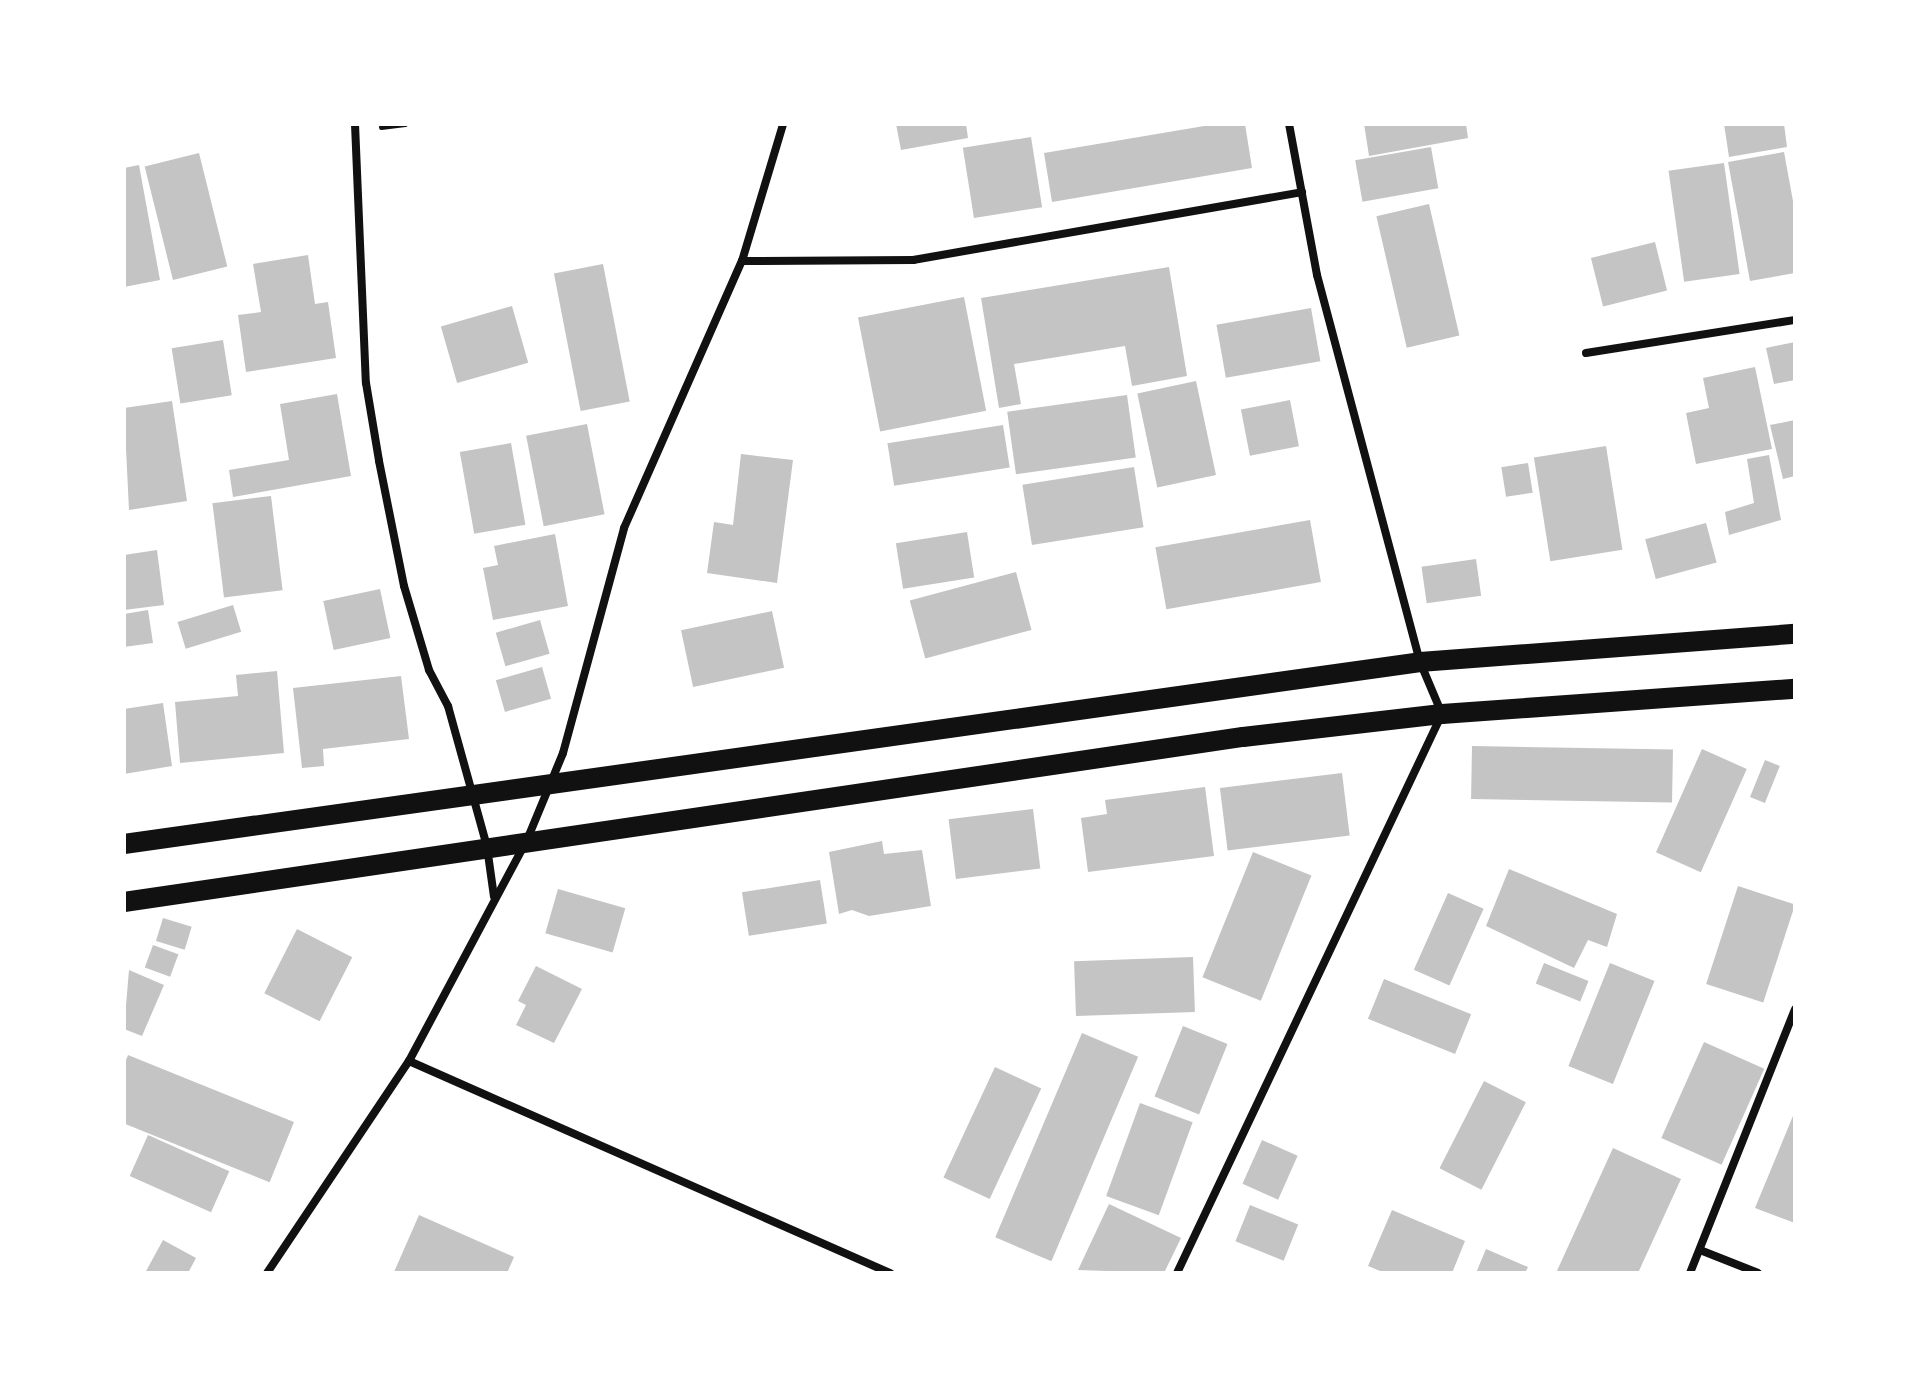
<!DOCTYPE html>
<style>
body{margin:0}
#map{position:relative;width:1919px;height:1397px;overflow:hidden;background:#fff;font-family:Cabin,sans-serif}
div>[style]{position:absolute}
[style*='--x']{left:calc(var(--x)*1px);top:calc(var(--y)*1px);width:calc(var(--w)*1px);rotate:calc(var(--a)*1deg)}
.building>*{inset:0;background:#c4c4c4;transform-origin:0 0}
.path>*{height:5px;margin:-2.5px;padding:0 2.5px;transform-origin:2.5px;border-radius:2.5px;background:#111}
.minor>*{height:8px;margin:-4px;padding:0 4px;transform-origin:4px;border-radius:4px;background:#111}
.primary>*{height:20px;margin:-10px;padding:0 10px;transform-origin:10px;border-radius:10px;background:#111}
span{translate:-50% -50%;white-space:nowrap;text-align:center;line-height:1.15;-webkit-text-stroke:6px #fff;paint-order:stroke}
.frame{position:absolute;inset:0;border:126px solid #fff;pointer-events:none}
</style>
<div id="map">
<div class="building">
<div style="clip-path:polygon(896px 124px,966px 124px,968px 138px,901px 150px)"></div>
<div style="clip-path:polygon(1216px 124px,1245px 124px,1252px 168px,1052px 202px,1044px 153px)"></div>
<div style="clip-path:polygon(1364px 124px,1466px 124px,1468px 138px,1369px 156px)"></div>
<div style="clip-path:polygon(1724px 124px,1784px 124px,1787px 147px,1729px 157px)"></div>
<div style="left:1031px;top:137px;width:71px;height:69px;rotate:81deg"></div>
<div style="left:1431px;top:147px;width:42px;height:77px;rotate:80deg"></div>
<div style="clip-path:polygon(1784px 152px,1795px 212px,1795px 273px,1750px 281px,1728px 162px)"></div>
<div style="left:199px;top:153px;width:117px;height:56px;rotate:76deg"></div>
<div style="left:1724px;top:163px;width:112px;height:56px;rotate:82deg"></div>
<div style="clip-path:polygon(139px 165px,160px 280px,124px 287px,124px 168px)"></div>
<div style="left:1429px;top:204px;width:135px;height:54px;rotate:77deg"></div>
<div style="left:1655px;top:242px;width:50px;height:66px;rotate:76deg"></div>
<div style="clip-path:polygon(308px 255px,315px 304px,328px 302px,336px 358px,246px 372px,238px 315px,261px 312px,253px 264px)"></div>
<div style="left:603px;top:264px;width:140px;height:50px;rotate:79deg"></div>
<div style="clip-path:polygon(1169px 267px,1187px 376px,1132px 386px,1125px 346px,1014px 364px,1021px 404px,999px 408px,981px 298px)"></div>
<div style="left:964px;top:297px;width:116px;height:108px;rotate:79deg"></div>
<div style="left:512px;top:306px;width:59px;height:74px;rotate:74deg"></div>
<div style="left:1311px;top:308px;width:54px;height:96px;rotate:80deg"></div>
<div style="left:223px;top:340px;width:56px;height:52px;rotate:81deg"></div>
<div style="clip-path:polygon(1795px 342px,1795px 380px,1774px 384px,1766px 348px)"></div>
<div style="clip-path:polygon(1755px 367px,1772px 449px,1696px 464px,1686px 413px,1709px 408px,1703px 378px)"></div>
<div style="left:1196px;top:381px;width:96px;height:60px;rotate:78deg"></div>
<div style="clip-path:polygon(337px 394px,351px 476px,233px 497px,229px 470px,289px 460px,280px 404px)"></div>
<div style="left:1127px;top:395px;width:63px;height:121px;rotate:82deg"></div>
<div style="left:1290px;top:400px;width:47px;height:50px;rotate:79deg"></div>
<div style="clip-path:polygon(172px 401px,187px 501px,129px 510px,124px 408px)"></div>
<div style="clip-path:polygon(1795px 420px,1795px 476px,1783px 479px,1770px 425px)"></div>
<div style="left:587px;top:424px;width:92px;height:62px;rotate:79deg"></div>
<div style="left:1003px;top:425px;width:43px;height:117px;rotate:81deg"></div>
<div style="left:511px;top:443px;width:83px;height:52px;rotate:80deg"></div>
<div style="left:1606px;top:446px;width:105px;height:73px;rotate:81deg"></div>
<div style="clip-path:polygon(741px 454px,793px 460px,777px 583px,707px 573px,714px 522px,733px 525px)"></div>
<div style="clip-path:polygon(1769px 455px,1781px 520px,1729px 535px,1725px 512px,1754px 503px,1747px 459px)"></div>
<div style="left:1528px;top:463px;width:30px;height:27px;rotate:81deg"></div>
<div style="left:1134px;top:467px;width:61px;height:113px;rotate:81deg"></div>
<div style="left:271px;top:496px;width:95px;height:59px;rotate:83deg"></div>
<div style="left:1310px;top:520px;width:63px;height:157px;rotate:80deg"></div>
<div style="left:1706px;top:523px;width:41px;height:63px;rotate:75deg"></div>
<div style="left:967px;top:532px;width:46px;height:72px;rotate:81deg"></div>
<div style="clip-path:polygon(555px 534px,568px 606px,493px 620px,483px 568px,498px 565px,494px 546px)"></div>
<div style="clip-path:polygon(157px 550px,164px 605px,124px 610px,124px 555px)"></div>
<div style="left:1476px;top:559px;width:37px;height:55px;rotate:82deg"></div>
<div style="left:1016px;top:572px;width:60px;height:110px;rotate:75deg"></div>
<div style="left:380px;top:589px;width:50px;height:58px;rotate:78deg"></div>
<div style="left:233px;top:605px;width:28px;height:58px;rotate:73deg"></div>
<div style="clip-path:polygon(148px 610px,153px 643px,124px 647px,124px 614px)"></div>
<div style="left:772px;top:611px;width:58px;height:93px;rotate:78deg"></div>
<div style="left:540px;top:620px;width:35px;height:46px;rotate:74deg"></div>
<div style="left:542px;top:667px;width:33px;height:48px;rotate:74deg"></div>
<div style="clip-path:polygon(277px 671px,284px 753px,180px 763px,175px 702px,238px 696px,236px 675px)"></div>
<div style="clip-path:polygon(401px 676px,409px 739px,323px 749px,324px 766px,302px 768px,293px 688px)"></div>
<div style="clip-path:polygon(163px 703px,172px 766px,124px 774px,124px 709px)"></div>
<div style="left:1472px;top:746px;width:201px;height:53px;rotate:1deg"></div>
<div style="left:1702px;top:749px;width:49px;height:113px;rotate:24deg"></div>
<div style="left:1765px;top:760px;width:16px;height:40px;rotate:22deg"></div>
<div style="left:1342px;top:773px;width:63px;height:123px;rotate:83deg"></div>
<div style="clip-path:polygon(1205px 787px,1214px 856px,1088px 872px,1081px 818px,1107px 814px,1105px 800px)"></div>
<div style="left:1033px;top:809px;width:60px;height:85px;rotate:83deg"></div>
<div style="clip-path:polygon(882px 841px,884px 854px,922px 850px,931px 906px,869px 916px,852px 910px,839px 914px,829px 852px)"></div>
<div style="left:1253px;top:852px;width:63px;height:135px;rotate:22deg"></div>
<div style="clip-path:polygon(1509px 869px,1617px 914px,1607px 947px,1588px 940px,1574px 968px,1486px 926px)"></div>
<div style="left:820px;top:880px;width:44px;height:79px;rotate:81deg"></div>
<div style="left:1738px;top:886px;width:60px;height:103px;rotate:18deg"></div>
<div style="left:558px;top:889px;width:70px;height:46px;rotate:16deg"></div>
<div style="left:1448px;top:893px;width:39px;height:84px;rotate:24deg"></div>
<div style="left:163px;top:918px;width:30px;height:24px;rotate:17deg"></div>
<div style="left:297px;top:929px;width:62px;height:72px;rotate:27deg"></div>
<div style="left:153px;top:945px;width:27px;height:24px;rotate:20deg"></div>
<div style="left:1193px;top:957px;width:55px;height:119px;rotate:88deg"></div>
<div style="left:1544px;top:963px;width:48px;height:22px;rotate:22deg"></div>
<div style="left:1610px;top:963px;width:48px;height:111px;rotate:22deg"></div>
<div style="clip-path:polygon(536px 966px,582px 989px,554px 1043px,516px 1025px,526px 1005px,518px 1001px)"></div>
<div style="clip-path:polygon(129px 970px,164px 985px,142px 1036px,124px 1029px)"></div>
<div style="left:1384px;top:979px;width:94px;height:43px;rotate:22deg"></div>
<div style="left:1183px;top:1026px;width:48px;height:76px;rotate:22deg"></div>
<div style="left:1082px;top:1033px;width:61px;height:222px;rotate:23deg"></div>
<div style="left:1704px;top:1042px;width:66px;height:105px;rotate:24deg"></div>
<div style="left:128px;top:1055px;width:179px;height:65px;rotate:22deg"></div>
<div style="left:995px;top:1067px;width:51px;height:122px;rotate:25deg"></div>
<div style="left:1484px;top:1081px;width:47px;height:98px;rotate:27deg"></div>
<div style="left:1140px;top:1103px;width:56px;height:99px;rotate:20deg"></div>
<div style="clip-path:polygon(1795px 1111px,1795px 1223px,1755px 1208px)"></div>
<div style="left:148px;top:1135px;width:89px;height:45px;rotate:24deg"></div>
<div style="left:1262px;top:1140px;width:39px;height:48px;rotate:24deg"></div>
<div style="clip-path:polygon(1613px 1148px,1681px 1179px,1638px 1273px,1556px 1273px)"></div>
<div style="clip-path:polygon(1109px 1204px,1181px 1238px,1164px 1273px,1078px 1270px)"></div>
<div style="left:1250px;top:1205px;width:52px;height:39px;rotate:22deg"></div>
<div style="clip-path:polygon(1392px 1210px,1465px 1241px,1452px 1273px,1385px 1273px,1368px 1266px)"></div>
<div style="clip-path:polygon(419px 1215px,514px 1257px,507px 1273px,394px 1272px)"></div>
<div style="clip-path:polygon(163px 1240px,196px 1258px,188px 1273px,145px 1273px)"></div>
<div style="clip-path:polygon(1486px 1249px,1528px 1267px,1525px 1273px,1476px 1273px)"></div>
</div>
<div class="path">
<div style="--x:381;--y:127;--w:24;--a:-7"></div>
</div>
<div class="minor">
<div style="--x:355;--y:124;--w:259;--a:87.6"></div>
<div style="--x:366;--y:383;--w:79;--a:80.5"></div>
<div style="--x:379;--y:461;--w:127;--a:78.7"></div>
<div style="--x:404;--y:586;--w:88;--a:73.4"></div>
<div style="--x:429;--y:670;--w:41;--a:62.2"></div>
<div style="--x:448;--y:706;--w:146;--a:74.5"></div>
<div style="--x:487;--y:847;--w:50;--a:82"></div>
<div style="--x:742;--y:261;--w:171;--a:-0.3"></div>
<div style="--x:913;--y:260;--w:395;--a:-9.9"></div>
<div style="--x:1586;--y:353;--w:212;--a:-9"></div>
<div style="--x:409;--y:1061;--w:526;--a:23.79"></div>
<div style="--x:1700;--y:1250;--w:62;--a:21.6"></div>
<div style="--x:267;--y:1273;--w:255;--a:-56.2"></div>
<div style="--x:409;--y:1061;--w:251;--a:-61.9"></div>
<div style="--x:527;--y:840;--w:94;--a:-67.5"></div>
<div style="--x:563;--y:753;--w:233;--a:-74.8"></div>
<div style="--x:624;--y:528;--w:292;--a:-66.2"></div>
<div style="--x:742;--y:261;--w:143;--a:-73.3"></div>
<div style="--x:1177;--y:1273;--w:619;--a:-64.64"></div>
<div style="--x:1442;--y:714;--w:56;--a:-112.9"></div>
<div style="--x:1420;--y:662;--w:400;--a:-104.9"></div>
<div style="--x:1317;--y:275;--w:154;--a:-100.5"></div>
<div style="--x:1690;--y:1273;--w:284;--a:-68.3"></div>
</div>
<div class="primary">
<div style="--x:124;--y:844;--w:1309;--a:-7.99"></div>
<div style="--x:1420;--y:662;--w:376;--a:-4.3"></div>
<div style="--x:124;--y:902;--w:1131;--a:-8.39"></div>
<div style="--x:1243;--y:737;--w:200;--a:-6.6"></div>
<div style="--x:1442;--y:714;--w:354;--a:-4.1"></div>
</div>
<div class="frame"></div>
</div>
